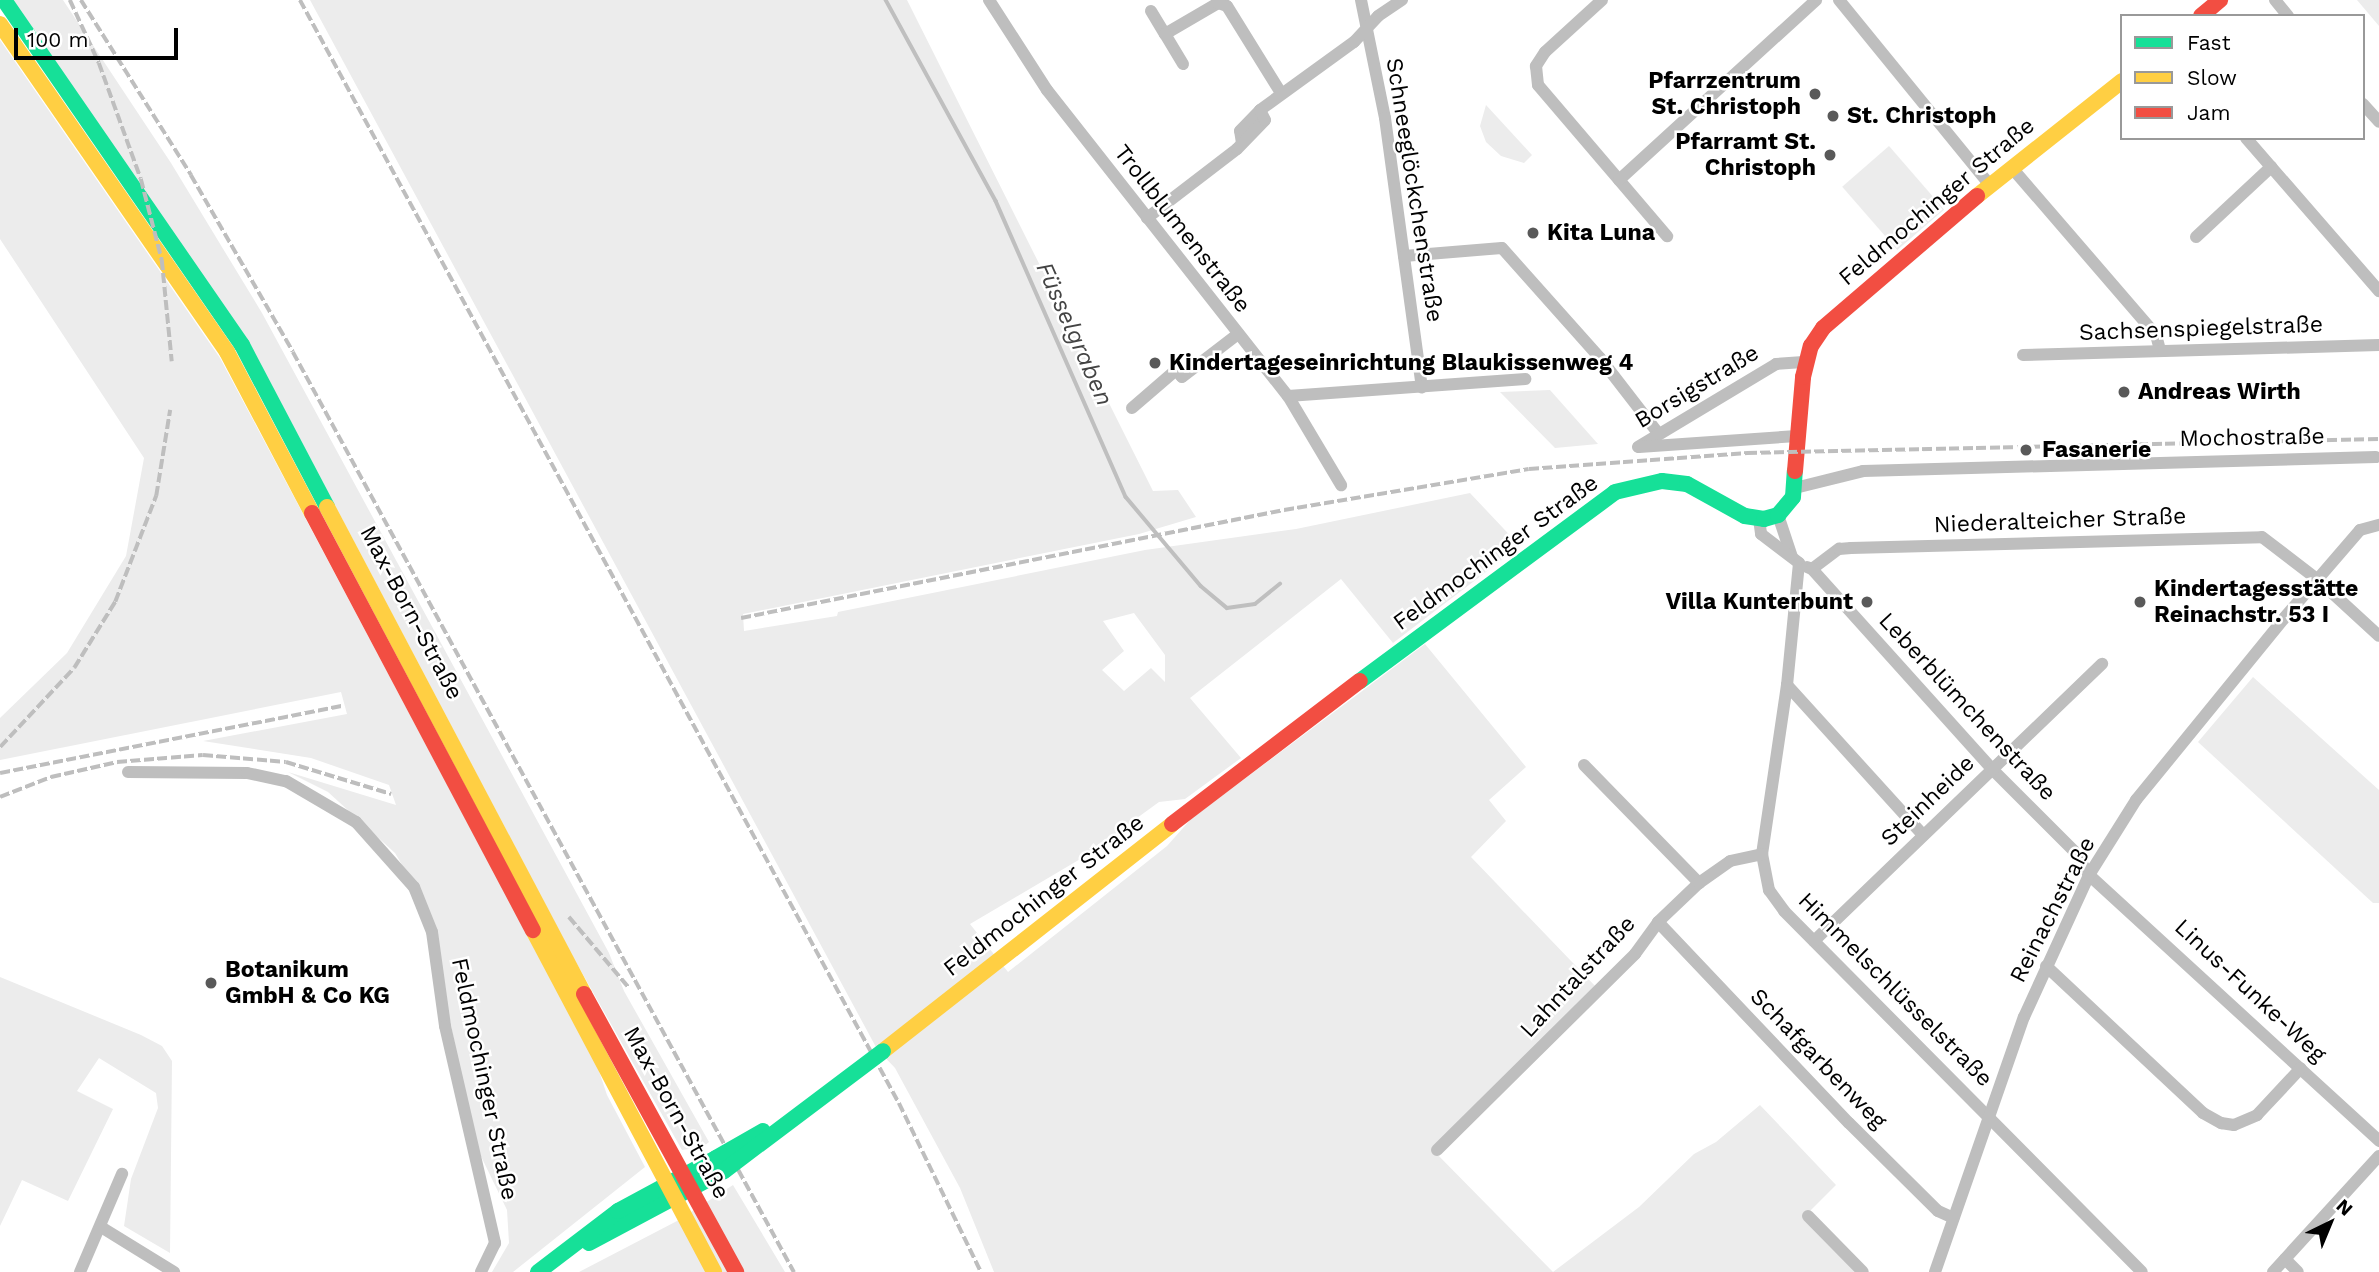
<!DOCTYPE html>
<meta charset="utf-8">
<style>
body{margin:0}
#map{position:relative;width:2379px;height:1272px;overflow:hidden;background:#fff;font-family:"Work Sans",sans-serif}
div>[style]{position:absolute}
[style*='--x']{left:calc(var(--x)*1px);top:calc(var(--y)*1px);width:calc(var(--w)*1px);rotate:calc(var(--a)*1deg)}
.green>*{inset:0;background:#ececec;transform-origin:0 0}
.stream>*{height:3.5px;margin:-1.75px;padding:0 1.75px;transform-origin:1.75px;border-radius:1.75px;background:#bfbfbf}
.street>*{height:12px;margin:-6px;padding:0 6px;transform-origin:6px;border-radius:6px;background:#bebebe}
.fast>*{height:16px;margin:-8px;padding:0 8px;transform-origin:8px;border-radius:8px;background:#16e098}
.slow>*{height:16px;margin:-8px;padding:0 8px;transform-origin:8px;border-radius:8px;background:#ffcf43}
.jam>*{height:16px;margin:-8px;padding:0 8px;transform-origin:8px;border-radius:8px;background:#f24e42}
.rail>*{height:3.5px;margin-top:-1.75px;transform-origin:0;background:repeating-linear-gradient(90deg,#bebebe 0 10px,transparent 0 13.5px)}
.fast-bridge>*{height:16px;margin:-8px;padding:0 8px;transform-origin:8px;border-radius:8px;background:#16e098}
.dots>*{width:19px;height:19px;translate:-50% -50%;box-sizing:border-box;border:4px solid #fff;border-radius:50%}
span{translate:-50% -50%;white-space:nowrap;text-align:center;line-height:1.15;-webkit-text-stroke:5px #fff;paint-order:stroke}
.poi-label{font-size:23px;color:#000;font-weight:700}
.right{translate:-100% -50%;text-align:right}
.left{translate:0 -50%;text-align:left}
.street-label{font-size:23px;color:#000}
.water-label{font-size:24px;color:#444;font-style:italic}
.legend{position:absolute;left:2120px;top:14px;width:245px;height:126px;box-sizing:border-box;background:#fff;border:2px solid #999;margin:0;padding:9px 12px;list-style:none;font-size:21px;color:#000}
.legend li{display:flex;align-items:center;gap:14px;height:35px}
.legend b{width:35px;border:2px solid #999}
.north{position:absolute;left:2295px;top:1188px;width:70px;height:70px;-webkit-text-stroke:5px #fff;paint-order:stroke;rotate:43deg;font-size:19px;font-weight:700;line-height:28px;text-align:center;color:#000}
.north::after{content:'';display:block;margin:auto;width:24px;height:32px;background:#000;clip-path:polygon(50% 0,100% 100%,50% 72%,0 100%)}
.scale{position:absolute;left:14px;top:28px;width:164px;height:32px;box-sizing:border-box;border:4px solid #000;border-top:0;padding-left:9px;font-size:21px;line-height:24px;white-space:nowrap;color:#000;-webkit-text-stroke:5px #fff;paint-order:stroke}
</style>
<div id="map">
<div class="green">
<div style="clip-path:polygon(13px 0,63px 0,171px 163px,262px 313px,609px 953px,624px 991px,709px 1142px,703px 1147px,682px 1150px,572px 955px,250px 344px)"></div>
<div style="clip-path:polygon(evenodd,310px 0,907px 0,1153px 491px,1178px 490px,1196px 517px,1139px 534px,743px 614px,744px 631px,837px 616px,838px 612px,1145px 550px,1296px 529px,1470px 493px,1520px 546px,1393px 643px,1341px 579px,1190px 698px,1241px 758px,1185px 799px,1159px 802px,1082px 858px,970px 924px,1008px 972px,1167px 846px,1191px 819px,1425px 644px,1526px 767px,1489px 800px,1506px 821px,1471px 857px,1597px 988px,1432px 1149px,1553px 1272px,994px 1272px,960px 1188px,895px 1068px,877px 1049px,310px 0,1134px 613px,1165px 655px,1165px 682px,1151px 668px,1124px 691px,1102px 670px,1124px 651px,1103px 621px,1134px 613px)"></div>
<div style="clip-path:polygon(2357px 0,2379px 0,2379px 26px)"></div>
<div style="clip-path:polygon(0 40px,220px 358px,598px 1068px,607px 1095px,645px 1167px,513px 1272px,492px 1272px,509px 1243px,507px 1210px,476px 1146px,426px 905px,395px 853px,328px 792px,288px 772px,396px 805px,389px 785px,311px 758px,203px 741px,347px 714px,341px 692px,0 760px,0 718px,67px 653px,126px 556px,144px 458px,0 239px)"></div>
<div style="clip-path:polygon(1486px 105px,1532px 155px,1524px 163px,1501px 156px,1486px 142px,1480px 126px)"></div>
<div style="left:1889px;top:146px;width:84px;height:62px;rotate:49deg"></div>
<div style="clip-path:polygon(1550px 390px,1598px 444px,1555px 448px,1500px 392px)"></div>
<div style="clip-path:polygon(2253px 677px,2379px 790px,2379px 903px,2373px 903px,2198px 742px)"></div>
<div style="clip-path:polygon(0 977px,141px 1035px,162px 1046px,172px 1061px,170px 1253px,124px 1226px,131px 1179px,158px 1108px,156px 1093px,99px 1058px,77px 1091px,113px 1109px,68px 1201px,22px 1180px,0 1226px)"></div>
<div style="clip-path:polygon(1760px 1105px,1836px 1185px,1805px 1216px,1859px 1272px,1553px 1272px,1639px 1207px,1694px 1154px,1716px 1142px)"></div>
<div style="clip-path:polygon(733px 1185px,785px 1272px,579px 1272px,677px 1221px)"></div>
</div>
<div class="stream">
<div style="--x:886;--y:0;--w:229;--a:61.3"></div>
<div style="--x:996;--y:201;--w:323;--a:66.3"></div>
<div style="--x:1126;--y:497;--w:116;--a:49.9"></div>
<div style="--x:1201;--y:586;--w:34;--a:40"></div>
<div style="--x:1227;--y:608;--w:28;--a:-8"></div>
<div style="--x:1255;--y:604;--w:32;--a:-39"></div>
</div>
<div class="street">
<div style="--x:989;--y:0;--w:107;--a:57.2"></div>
<div style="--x:1047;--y:90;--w:390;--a:51.8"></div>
<div style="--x:1288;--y:396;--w:104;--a:59.2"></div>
<div style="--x:1361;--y:0;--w:120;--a:78.5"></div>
<div style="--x:1385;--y:118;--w:272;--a:82.2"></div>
<div style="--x:1602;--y:0;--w:77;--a:137.6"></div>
<div style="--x:1545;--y:52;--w:17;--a:123"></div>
<div style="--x:1536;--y:66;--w:19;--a:84"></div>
<div style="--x:1538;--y:85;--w:199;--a:49.5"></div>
<div style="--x:1839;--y:0;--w:239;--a:50.8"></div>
<div style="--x:2275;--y:0;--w:21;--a:51"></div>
<div style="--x:1151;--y:11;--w:27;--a:59"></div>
<div style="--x:1165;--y:34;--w:61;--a:-30.3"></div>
<div style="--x:1218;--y:3;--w:9;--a:18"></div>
<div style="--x:1227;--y:6;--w:102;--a:58.2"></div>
<div style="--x:1165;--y:34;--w:35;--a:59"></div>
<div style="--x:2363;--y:104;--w:24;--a:48"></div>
<div style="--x:2246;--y:138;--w:203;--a:49"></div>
<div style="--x:1242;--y:143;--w:12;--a:-99"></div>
<div style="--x:1240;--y:131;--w:29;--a:-46"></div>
<div style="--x:1260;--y:110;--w:116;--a:-35.9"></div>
<div style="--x:1354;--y:42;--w:35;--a:-47"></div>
<div style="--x:1378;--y:16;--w:29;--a:-34"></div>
<div style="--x:2012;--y:168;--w:221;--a:49.2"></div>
<div style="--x:2156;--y:335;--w:16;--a:75"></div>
<div style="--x:1619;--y:180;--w:267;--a:-42.4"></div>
<div style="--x:1147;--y:218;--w:113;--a:-37.5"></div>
<div style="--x:1237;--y:149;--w:40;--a:-46"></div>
<div style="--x:1265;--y:120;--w:11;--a:-117"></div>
<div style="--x:2196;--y:237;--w:103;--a:-43"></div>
<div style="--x:1404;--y:256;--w:98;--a:-4.7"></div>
<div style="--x:1502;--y:248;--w:147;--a:48.3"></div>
<div style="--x:1600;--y:358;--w:95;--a:52.3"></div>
<div style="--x:2023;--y:355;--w:356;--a:-1.6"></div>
<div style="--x:1288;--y:396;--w:238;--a:-4.1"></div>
<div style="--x:1132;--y:408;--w:58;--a:-40.8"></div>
<div style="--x:1176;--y:370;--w:9;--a:49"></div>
<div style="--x:1182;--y:377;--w:71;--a:-37.5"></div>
<div style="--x:1638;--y:447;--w:161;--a:-31"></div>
<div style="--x:1776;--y:364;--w:31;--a:-4"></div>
<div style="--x:1639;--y:447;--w:158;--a:-4"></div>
<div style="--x:1795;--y:488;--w:70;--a:-14"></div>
<div style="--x:1863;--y:471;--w:513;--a:-1.56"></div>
<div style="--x:1778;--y:515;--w:44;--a:71.6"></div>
<div style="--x:1759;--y:519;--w:15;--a:82"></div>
<div style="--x:1761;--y:534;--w:48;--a:37.3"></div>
<div style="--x:1799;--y:563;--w:123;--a:95.6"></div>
<div style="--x:1787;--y:685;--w:171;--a:98.4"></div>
<div style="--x:1762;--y:854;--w:37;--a:79"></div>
<div style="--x:1769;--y:890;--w:26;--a:54"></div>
<div style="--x:1784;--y:911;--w:508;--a:45.24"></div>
<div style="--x:1807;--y:567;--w:5;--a:22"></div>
<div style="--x:1812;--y:569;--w:34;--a:-37"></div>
<div style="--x:1839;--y:549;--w:12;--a:-5"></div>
<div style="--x:1851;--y:548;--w:411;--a:-1.5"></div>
<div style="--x:2262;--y:537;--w:69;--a:37.4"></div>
<div style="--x:2317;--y:579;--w:84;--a:42.6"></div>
<div style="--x:1812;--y:569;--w:269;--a:48"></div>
<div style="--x:1992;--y:769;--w:116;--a:45"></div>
<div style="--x:2074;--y:851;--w:28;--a:58"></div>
<div style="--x:2089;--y:875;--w:394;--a:42.5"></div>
<div style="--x:1787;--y:685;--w:202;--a:47.8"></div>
<div style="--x:1584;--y:765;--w:165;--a:45.7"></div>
<div style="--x:128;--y:772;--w:119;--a:0.5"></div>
<div style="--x:247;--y:773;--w:40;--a:12"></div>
<div style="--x:286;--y:781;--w:81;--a:30.4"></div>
<div style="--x:356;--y:822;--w:87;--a:48.3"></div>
<div style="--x:414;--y:887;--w:48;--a:68.2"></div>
<div style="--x:432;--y:932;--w:95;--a:82.1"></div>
<div style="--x:445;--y:1026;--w:223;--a:77"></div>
<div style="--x:495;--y:1243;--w:32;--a:116"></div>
<div style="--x:1658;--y:922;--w:277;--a:46.5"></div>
<div style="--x:1849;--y:1123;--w:125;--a:44.7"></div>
<div style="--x:1938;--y:1211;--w:17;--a:24"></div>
<div style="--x:1814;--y:941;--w:400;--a:-43.9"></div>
<div style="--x:2046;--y:966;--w:215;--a:43.1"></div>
<div style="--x:2203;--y:1113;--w:21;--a:29"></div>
<div style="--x:2221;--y:1123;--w:13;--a:9"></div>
<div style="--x:2234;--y:1125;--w:25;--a:-23"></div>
<div style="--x:2257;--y:1115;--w:64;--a:-46.9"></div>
<div style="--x:1437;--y:1150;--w:279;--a:-44.7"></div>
<div style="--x:1635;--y:954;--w:39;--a:-54"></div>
<div style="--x:1658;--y:922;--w:57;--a:-43.6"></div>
<div style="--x:1699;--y:883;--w:38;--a:-35"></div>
<div style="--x:1730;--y:861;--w:33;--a:-12"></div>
<div style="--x:1808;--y:1216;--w:78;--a:45.5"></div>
<div style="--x:101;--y:1227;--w:86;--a:31.7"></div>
<div style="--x:2285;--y:1259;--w:18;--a:45"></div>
<div style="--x:80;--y:1272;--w:107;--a:-66.8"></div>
<div style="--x:1935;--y:1272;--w:270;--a:-70.8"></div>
<div style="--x:2024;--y:1017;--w:156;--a:-65.4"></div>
<div style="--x:2089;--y:875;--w:89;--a:-57.9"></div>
<div style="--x:2136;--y:800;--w:236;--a:-50.8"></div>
<div style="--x:2285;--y:617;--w:115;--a:-49.2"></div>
<div style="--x:2360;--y:530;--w:20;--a:-15"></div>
<div style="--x:2273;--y:1272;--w:157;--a:-47.6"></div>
</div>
<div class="fast">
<div style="--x:4;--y:0;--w:419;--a:55.4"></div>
<div style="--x:242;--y:345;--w:183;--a:62.3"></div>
<div style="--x:1360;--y:681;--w:317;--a:-36.5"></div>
<div style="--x:1615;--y:492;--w:48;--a:-13.2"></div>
<div style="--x:1662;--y:481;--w:25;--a:7"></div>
<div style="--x:1687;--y:484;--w:66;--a:28.9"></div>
<div style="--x:1745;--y:516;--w:19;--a:9"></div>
<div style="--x:1764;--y:519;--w:15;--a:-16"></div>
<div style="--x:1778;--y:515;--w:23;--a:-50"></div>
<div style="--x:1793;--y:497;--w:26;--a:-86"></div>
<div style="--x:589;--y:1243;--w:153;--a:-28.1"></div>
<div style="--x:538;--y:1272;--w:101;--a:-37.3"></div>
<div style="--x:618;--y:1211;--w:111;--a:-28.4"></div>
</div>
<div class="slow">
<div style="--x:0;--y:24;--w:399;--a:55.3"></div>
<div style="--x:227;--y:352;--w:182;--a:62.2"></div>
<div style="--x:1977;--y:196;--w:185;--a:-38.4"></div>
<div style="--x:327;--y:507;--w:551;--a:62.18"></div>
<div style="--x:533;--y:930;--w:387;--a:62.1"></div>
<div style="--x:883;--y:1051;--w:367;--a:-38.1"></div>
</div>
<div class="jam">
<div style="--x:2201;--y:16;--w:25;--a:-40"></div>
<div style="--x:1795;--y:471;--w:94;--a:-85.1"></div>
<div style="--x:1803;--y:377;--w:32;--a:-76"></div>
<div style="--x:1811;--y:346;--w:22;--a:-56"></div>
<div style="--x:1823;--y:328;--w:203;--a:-40.6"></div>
<div style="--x:312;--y:513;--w:472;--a:62.1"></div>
<div style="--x:1172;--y:824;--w:236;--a:-37.3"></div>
<div style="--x:584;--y:994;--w:317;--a:61.3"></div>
</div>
<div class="rail">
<div style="--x:70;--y:0;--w:69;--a:65.3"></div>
<div style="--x:99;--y:63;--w:123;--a:70.1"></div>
<div style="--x:141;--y:179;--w:84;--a:75.5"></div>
<div style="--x:162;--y:260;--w:102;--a:84.4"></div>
<div style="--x:81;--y:0;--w:207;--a:57.8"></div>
<div style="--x:191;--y:175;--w:204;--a:60"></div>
<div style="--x:293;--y:352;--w:1048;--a:61.43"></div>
<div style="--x:300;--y:0;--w:1255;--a:61.5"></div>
<div style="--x:899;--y:1103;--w:188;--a:64.1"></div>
<div style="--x:741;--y:618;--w:554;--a:-11.25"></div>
<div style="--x:1284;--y:510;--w:248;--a:-9.5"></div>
<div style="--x:1529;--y:469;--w:219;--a:-4.2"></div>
<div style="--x:1747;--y:453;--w:632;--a:-1.27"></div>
<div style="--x:0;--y:747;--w:108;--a:-46.9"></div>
<div style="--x:74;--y:668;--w:78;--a:-58.2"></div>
<div style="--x:115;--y:602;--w:114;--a:-68.9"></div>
<div style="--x:156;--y:496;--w:87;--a:-80.8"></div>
<div style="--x:0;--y:773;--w:349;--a:-11.1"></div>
<div style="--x:0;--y:797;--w:55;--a:-21.4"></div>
<div style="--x:51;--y:777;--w:68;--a:-12.8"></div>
<div style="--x:117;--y:762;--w:86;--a:-4.7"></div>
<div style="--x:203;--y:755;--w:83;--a:4.8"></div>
<div style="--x:286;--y:762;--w:110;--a:16.9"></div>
<div style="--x:569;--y:917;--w:94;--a:49.7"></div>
</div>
<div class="fast-bridge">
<div style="--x:716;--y:1158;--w:54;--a:-29.9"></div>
<div style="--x:724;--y:1171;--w:199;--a:-37"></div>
</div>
<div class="dots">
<div style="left:1815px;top:94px;background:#595959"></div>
<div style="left:1833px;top:116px;background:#595959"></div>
<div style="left:1830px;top:155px;background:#595959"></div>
<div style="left:1533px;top:233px;background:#595959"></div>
<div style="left:1155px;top:363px;background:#595959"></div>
<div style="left:2124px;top:392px;background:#595959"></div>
<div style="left:2026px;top:450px;background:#595959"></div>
<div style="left:1867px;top:602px;background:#595959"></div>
<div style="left:2140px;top:602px;background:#595959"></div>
<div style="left:211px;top:983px;background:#595959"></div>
</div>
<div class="poi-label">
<span class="right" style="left:1801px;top:94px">Pfarrzentrum<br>St. Christoph</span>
<span class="left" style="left:1847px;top:116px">St. Christoph</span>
<span class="right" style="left:1816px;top:155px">Pfarramt St.<br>Christoph</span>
<span class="left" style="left:1547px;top:233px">Kita Luna</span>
<span class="left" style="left:1169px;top:363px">Kindertageseinrichtung Blaukissenweg 4</span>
<span class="left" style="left:2138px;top:392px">Andreas Wirth</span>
<span class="left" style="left:2042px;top:450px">Fasanerie</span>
<span class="left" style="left:2154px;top:602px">Kindertagesstätte<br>Reinachstr. 53 I</span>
<span class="right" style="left:1853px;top:602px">Villa Kunterbunt</span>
<span class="left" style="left:225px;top:983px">Botanikum<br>GmbH &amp; Co KG</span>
</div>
<div class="street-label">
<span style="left:1414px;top:190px;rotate:81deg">Schneeglöckchenstraße</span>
<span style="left:1937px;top:202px;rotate:-40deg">Feldmochinger Straße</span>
<span style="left:1182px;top:229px;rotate:52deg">Trollblumenstraße</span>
<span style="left:2201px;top:329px;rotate:-2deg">Sachsenspiegelstraße</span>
<span style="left:1697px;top:387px;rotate:-31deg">Borsigstraße</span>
<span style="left:2252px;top:438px;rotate:-1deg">Mochostraße</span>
<span style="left:2060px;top:521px;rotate:-2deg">Niederalteicher Straße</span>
<span style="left:1496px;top:553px;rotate:-36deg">Feldmochinger Straße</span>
<span style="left:411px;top:613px;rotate:62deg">Max-Born-Straße</span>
<span style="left:1967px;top:707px;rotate:47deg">Leberblümchenstraße</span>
<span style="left:1928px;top:801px;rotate:-44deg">Steinheide</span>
<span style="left:1044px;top:896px;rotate:-38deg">Feldmochinger Straße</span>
<span style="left:2053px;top:910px;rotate:-63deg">Reinachstraße</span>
<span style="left:1578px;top:977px;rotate:-47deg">Lahntalstraße</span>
<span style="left:1895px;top:990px;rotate:45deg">Himmelschlüsselstraße</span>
<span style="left:2250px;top:991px;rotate:43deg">Linus-Funke-Weg</span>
<span style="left:1818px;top:1059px;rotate:46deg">Schafgarbenweg</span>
<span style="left:484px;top:1079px;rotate:78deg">Feldmochinger Straße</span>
<span style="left:676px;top:1113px;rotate:61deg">Max-Born-Straße</span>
</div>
<div class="water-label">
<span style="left:1074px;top:334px;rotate:66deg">Füsselgraben</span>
</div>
<ul class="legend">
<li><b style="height:9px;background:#16e098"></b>Fast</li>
<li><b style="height:9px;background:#ffcf43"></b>Slow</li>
<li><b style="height:9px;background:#f24e42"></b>Jam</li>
</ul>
<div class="north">N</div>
<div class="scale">100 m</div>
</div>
